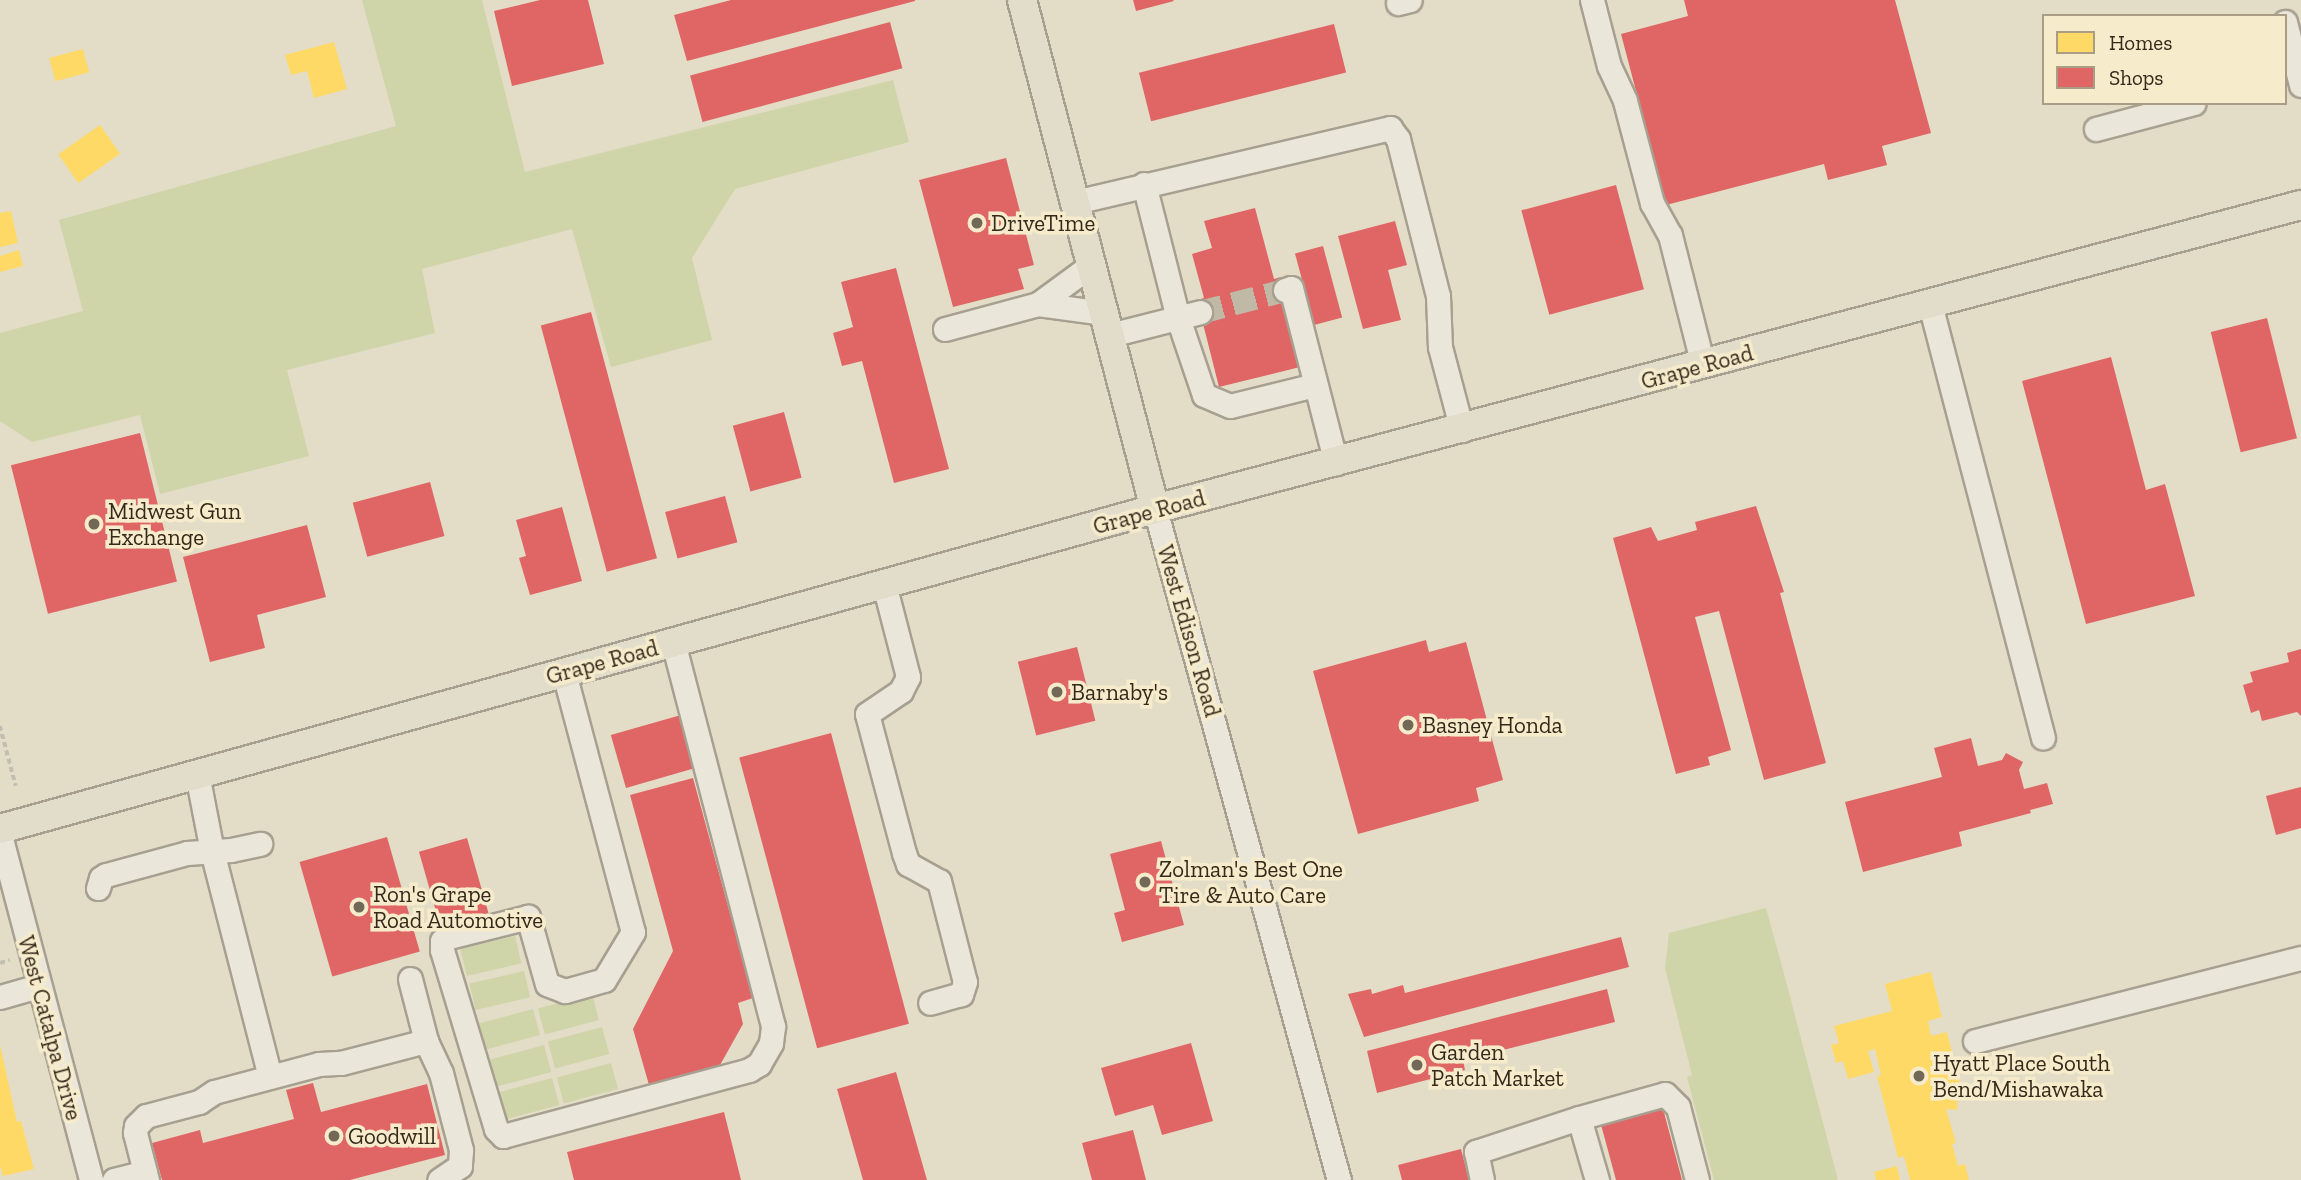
<!DOCTYPE html>
<style>
body{margin:0}
#map{position:relative;width:2301px;height:1180px;overflow:hidden;background:#e3ddc7;font-family:"Zilla Slab",serif}
div>[style]{position:absolute}
[style*='--x']{left:calc(var(--x)*1px);top:calc(var(--y)*1px);width:calc(var(--w)*1px);rotate:calc(var(--a)*1deg)}
.green>*{inset:0;background:#d0d4a9;transform-origin:0 0}
.homes>*{inset:0;background:#ffd966;transform-origin:0 0}
.shops>*{inset:0;background:#e06666;transform-origin:0 0}
.minor-tunnel>*{height:23px;margin-top:-11.5px;transform-origin:0;background:repeating-linear-gradient(90deg,#c0b9a5 0 23px,transparent 0 34px)}
.path>*{height:3.5px;margin-top:-1.75px;transform-origin:0;background:repeating-linear-gradient(90deg,#c2beb1 0 5px,transparent 0 8.5px)}
.roads{filter:drop-shadow(2px 0 #a7a091) drop-shadow(-2px 0 #a7a091) drop-shadow(0 2px #a7a091) drop-shadow(0 -2px #a7a091)}
.minor>*{height:23px;margin:-11.5px;padding:0 11.5px;transform-origin:11.5px;border-radius:11.5px;background:#eae6da}
.major>*{height:28px;margin:-14px;padding:0 14px;transform-origin:14px;border-radius:14px;background:#e2ddcb}
.dots>*{width:19px;height:19px;translate:-50% -50%;box-sizing:border-box;border:4px solid #f6eccc;border-radius:50%}
span{translate:-50% -50%;white-space:nowrap;text-align:center;line-height:1.15;-webkit-text-stroke:7px #f6eccc;paint-order:stroke}
.poi-label{font-size:23px;color:#35291b}
.left{translate:0 -50%;text-align:left}
.street-label{font-size:23px;color:#35291b}
.legend{position:absolute;left:2042px;top:14px;width:245px;height:91px;box-sizing:border-box;background:#f6eccc;border:2px solid #a99e85;margin:0;padding:9px 12px;list-style:none;font-size:21px;color:#35291b}
.legend li{display:flex;align-items:center;gap:14px;height:35px}
.legend b{width:35px;border:2px solid #a99e85}
</style>
<div id="map">
<div class="green">
<div style="clip-path:polygon(362px 0,482px 0,525px 172px,893px 80px,909px 142px,735px 189px,692px 258px,712px 340px,611px 367px,572px 229px,422px 269px,435px 333px,287px 370px,309px 456px,160px 494px,140px 415px,32px 442px,0 421px,0 333px,83px 311px,59px 220px,396px 126px)"></div>
<div style="clip-path:polygon(1766px 908px,1783px 970px,1838px 1180px,1714px 1180px,1687px 1077px,1692px 1075px,1665px 968px,1669px 933px)"></div>
<div style="left:515px;top:936px;width:28px;height:56px;rotate:77deg"></div>
<div style="left:524px;top:971px;width:27px;height:56px;rotate:77deg"></div>
<div style="left:592px;top:994px;width:27px;height:56px;rotate:75deg"></div>
<div style="left:533px;top:1009px;width:27px;height:56px;rotate:75deg"></div>
<div style="left:602px;top:1027px;width:28px;height:56px;rotate:75deg"></div>
<div style="left:544px;top:1045px;width:28px;height:56px;rotate:75deg"></div>
<div style="left:611px;top:1063px;width:27px;height:56px;rotate:75deg"></div>
<div style="left:552px;top:1078px;width:28px;height:55px;rotate:75deg"></div>
</div>
<div class="homes">
<div style="clip-path:polygon(334px 42px,347px 89px,314px 98px,307px 71px,291px 75px,285px 55px)"></div>
<div style="left:83px;top:49px;width:24px;height:35px;rotate:75deg"></div>
<div style="left:100px;top:125px;width:35px;height:51px;rotate:55deg"></div>
<div style="clip-path:polygon(11px 211px,18px 243px,0 247px,0 213px)"></div>
<div style="clip-path:polygon(19px 250px,23px 266px,0 272px,0 256px)"></div>
<div style="clip-path:polygon(1931px 972px,1942px 1017px,1928px 1021px,1931px 1036px,1947px 1032px,1957px 1072px,1960px 1072px,1957px 1110px,1946px 1109px,1956px 1143px,1952px 1144px,1958px 1166px,1965px 1164px,1969px 1180px,1910px 1180px,1904px 1156px,1898px 1158px,1877px 1076px,1881px 1075px,1875px 1049px,1868px 1051px,1874px 1072px,1848px 1079px,1843px 1061px,1836px 1063px,1831px 1045px,1839px 1043px,1834px 1026px,1892px 1011px,1885px 984px)"></div>
<div style="clip-path:polygon(0 1045px,17px 1122px,21px 1121px,34px 1169px,3px 1176px,0 1166px)"></div>
<div style="clip-path:polygon(1897px 1166px,1900px 1180px,1876px 1180px,1874px 1172px)"></div>
</div>
<div class="shops">
<div style="clip-path:polygon(540px 0,588px 0,604px 64px,512px 86px,494px 11px)"></div>
<div style="clip-path:polygon(731px 0,915px 0,915px 1px,687px 61px,674px 15px)"></div>
<div style="clip-path:polygon(1133px 0,1173px 0,1174px 1px,1136px 11px)"></div>
<div style="clip-path:polygon(1684px 0,1895px 0,1931px 133px,1882px 146px,1887px 165px,1828px 180px,1824px 164px,1666px 205px,1621px 34px,1688px 16px)"></div>
<div style="left:890px;top:22px;width:48px;height:207px;rotate:75deg"></div>
<div style="left:1334px;top:24px;width:50px;height:201px;rotate:76deg"></div>
<div style="clip-path:polygon(1006px 158px,1034px 265px,1018px 269px,1024px 289px,953px 307px,919px 180px)"></div>
<div style="left:1616px;top:185px;width:108px;height:98px;rotate:75deg"></div>
<div style="clip-path:polygon(1255px 208px,1274px 279px,1281px 277px,1304px 366px,1219px 387px,1197px 300px,1204px 298px,1192px 254px,1212px 248px,1204px 221px)"></div>
<div style="clip-path:polygon(1395px 221px,1407px 265px,1388px 270px,1401px 320px,1363px 329px,1338px 236px)"></div>
<div style="left:1323px;top:246px;width:74px;height:29px;rotate:75deg"></div>
<div style="clip-path:polygon(896px 268px,949px 469px,894px 483px,862px 361px,842px 366px,833px 333px,853px 327px,841px 282px)"></div>
<div style="left:591px;top:312px;width:255px;height:52px;rotate:75deg"></div>
<div style="left:2267px;top:318px;width:124px;height:58px;rotate:76deg"></div>
<div style="clip-path:polygon(2111px 357px,2146px 490px,2165px 484px,2195px 596px,2086px 624px,2022px 381px)"></div>
<div style="left:784px;top:412px;width:68px;height:53px;rotate:75deg"></div>
<div style="left:140px;top:433px;width:153px;height:133px;rotate:76deg"></div>
<div style="left:430px;top:482px;width:56px;height:80px;rotate:75deg"></div>
<div style="left:725px;top:496px;width:48px;height:62px;rotate:75deg"></div>
<div style="clip-path:polygon(1756px 506px,1784px 592px,1780px 593px,1826px 763px,1764px 780px,1719px 611px,1695px 617px,1731px 750px,1708px 757px,1710px 765px,1676px 774px,1613px 538px,1651px 527px,1658px 541px,1697px 530px,1695px 522px)"></div>
<div style="clip-path:polygon(562px 507px,582px 581px,530px 595px,519px 558px,526px 556px,516px 520px)"></div>
<div style="clip-path:polygon(307px 525px,326px 597px,257px 615px,265px 648px,210px 662px,183px 557px)"></div>
<div style="clip-path:polygon(1426px 640px,1429px 652px,1466px 642px,1503px 780px,1476px 788px,1479px 801px,1358px 834px,1313px 671px)"></div>
<div style="left:1077px;top:647px;width:76px;height:61px;rotate:76deg"></div>
<div style="clip-path:polygon(2301px 649px,2301px 716px,2297px 712px,2262px 721px,2259px 710px,2251px 713px,2243px 685px,2253px 682px,2250px 672px,2289px 662px,2287px 653px)"></div>
<div style="left:681px;top:715px;width:55px;height:73px;rotate:74deg"></div>
<div style="left:831px;top:733px;width:301px;height:95px;rotate:75deg"></div>
<div style="clip-path:polygon(1971px 738px,1978px 766px,2002px 760px,2006px 753px,2023px 762px,2019px 770px,2024px 789px,2047px 783px,2053px 804px,2030px 810px,2031px 813px,1959px 832px,1962px 846px,1863px 872px,1845px 802px,1942px 777px,1934px 748px)"></div>
<div style="clip-path:polygon(693px 778px,753px 998px,738px 1003px,743px 1024px,715px 1074px,651px 1092px,633px 1029px,673px 951px,630px 795px)"></div>
<div style="clip-path:polygon(2301px 787px,2301px 828px,2276px 835px,2266px 796px)"></div>
<div style="left:387px;top:837px;width:119px;height:91px;rotate:74deg"></div>
<div style="left:467px;top:838px;width:78px;height:50px;rotate:74deg"></div>
<div style="clip-path:polygon(1161px 841px,1184px 925px,1122px 942px,1114px 913px,1125px 910px,1110px 854px)"></div>
<div style="clip-path:polygon(1621px 937px,1629px 967px,1364px 1037px,1348px 994px,1371px 989px,1372px 994px,1403px 985px,1405px 993px)"></div>
<div style="clip-path:polygon(1607px 989px,1615px 1022px,1463px 1060px,1465px 1070px,1377px 1093px,1367px 1051px)"></div>
<div style="clip-path:polygon(1191px 1043px,1213px 1121px,1162px 1135px,1153px 1105px,1115px 1116px,1101px 1068px)"></div>
<div style="clip-path:polygon(896px 1072px,927px 1180px,863px 1180px,837px 1089px)"></div>
<div style="clip-path:polygon(313px 1083px,321px 1112px,427px 1084px,445px 1155px,350px 1180px,162px 1180px,152px 1143px,200px 1130px,203px 1143px,294px 1119px,286px 1090px)"></div>
<div style="clip-path:polygon(1662px 1105px,1682px 1180px,1616px 1180px,1600px 1121px)"></div>
<div style="clip-path:polygon(724px 1112px,741px 1180px,574px 1180px,567px 1152px)"></div>
<div style="clip-path:polygon(1133px 1130px,1146px 1180px,1092px 1180px,1082px 1143px)"></div>
<div style="clip-path:polygon(1461px 1149px,1469px 1180px,1402px 1180px,1398px 1165px)"></div>
</div>
<div class="minor-tunnel">
<div style="--x:1200;--y:312;--w:88;--a:-14.5"></div>
</div>
<div class="path">
<div style="--x:0;--y:726;--w:62;--a:75.1"></div>
<div style="--x:0;--y:963;--w:10;--a:-17"></div>
</div>
<div class="roads">
<div class="minor">
<div style="--x:1592;--y:0;--w:68;--a:75.6"></div>
<div style="--x:1609;--y:66;--w:38;--a:65"></div>
<div style="--x:1625;--y:101;--w:106;--a:75.2"></div>
<div style="--x:1652;--y:203;--w:37;--a:61"></div>
<div style="--x:1670;--y:235;--w:134;--a:75.8"></div>
<div style="--x:1398;--y:3;--w:12;--a:-14"></div>
<div style="--x:2285;--y:22;--w:65;--a:75.7"></div>
<div style="--x:2096;--y:129;--w:101;--a:-14.9"></div>
<div style="--x:1144;--y:184;--w:138;--a:75.8"></div>
<div style="--x:1178;--y:318;--w:81;--a:71.3"></div>
<div style="--x:1204;--y:395;--w:28;--a:23"></div>
<div style="--x:1230;--y:406;--w:88;--a:-13.9"></div>
<div style="--x:1075;--y:202;--w:324;--a:-13.2"></div>
<div style="--x:1390;--y:128;--w:14;--a:54"></div>
<div style="--x:1398;--y:139;--w:162;--a:75.7"></div>
<div style="--x:1438;--y:296;--w:51;--a:87.8"></div>
<div style="--x:1440;--y:347;--w:86;--a:75.2"></div>
<div style="--x:1285;--y:290;--w:6;--a:-18"></div>
<div style="--x:1291;--y:288;--w:181;--a:75.6"></div>
<div style="--x:1038;--y:304;--w:67;--a:7.8"></div>
<div style="--x:1930;--y:304;--w:448;--a:75.4"></div>
<div style="--x:945;--y:329;--w:96;--a:-15"></div>
<div style="--x:1038;--y:304;--w:66;--a:-36.3"></div>
<div style="--x:1110;--y:335;--w:93;--a:-14.3"></div>
<div style="--x:1155;--y:509;--w:696;--a:74.67"></div>
<div style="--x:884;--y:584;--w:96;--a:75.5"></div>
<div style="--x:908;--y:677;--w:16;--a:117"></div>
<div style="--x:901;--y:691;--w:41;--a:145.9"></div>
<div style="--x:867;--y:714;--w:144;--a:75.1"></div>
<div style="--x:904;--y:853;--w:12;--a:70"></div>
<div style="--x:908;--y:864;--w:35;--a:29"></div>
<div style="--x:939;--y:881;--w:104;--a:75.6"></div>
<div style="--x:965;--y:982;--w:13;--a:108"></div>
<div style="--x:961;--y:994;--w:32;--a:164"></div>
<div style="--x:564;--y:673;--w:268;--a:75.1"></div>
<div style="--x:633;--y:932;--w:56;--a:121.1"></div>
<div style="--x:604;--y:980;--w:41;--a:164.2"></div>
<div style="--x:565;--y:991;--w:19;--a:-159"></div>
<div style="--x:547;--y:984;--w:70;--a:-105.8"></div>
<div style="--x:528;--y:917;--w:81;--a:165.8"></div>
<div style="--x:449;--y:937;--w:8;--a:150"></div>
<div style="--x:442;--y:941;--w:9;--a:90"></div>
<div style="--x:442;--y:950;--w:187;--a:73.2"></div>
<div style="--x:496;--y:1129;--w:10;--a:45"></div>
<div style="--x:503;--y:1136;--w:255;--a:-15"></div>
<div style="--x:749;--y:1070;--w:12;--a:-31"></div>
<div style="--x:759;--y:1064;--w:24;--a:-60"></div>
<div style="--x:771;--y:1043;--w:17;--a:-83"></div>
<div style="--x:773;--y:1026;--w:396;--a:-104.6"></div>
<div style="--x:197;--y:774;--w:78;--a:79"></div>
<div style="--x:212;--y:851;--w:233;--a:75.6"></div>
<div style="--x:0;--y:835;--w:357;--a:75.2"></div>
<div style="--x:98;--y:888;--w:10;--a:-73"></div>
<div style="--x:101;--y:878;--w:6;--a:-31"></div>
<div style="--x:106;--y:875;--w:84;--a:-15.2"></div>
<div style="--x:187;--y:853;--w:44;--a:-3.9"></div>
<div style="--x:231;--y:850;--w:30;--a:-12"></div>
<div style="--x:410;--y:979;--w:64;--a:75.5"></div>
<div style="--x:426;--y:1041;--w:35;--a:65"></div>
<div style="--x:441;--y:1073;--w:80;--a:75.4"></div>
<div style="--x:461;--y:1150;--w:16;--a:94"></div>
<div style="--x:460;--y:1166;--w:25;--a:146"></div>
<div style="--x:0;--y:997;--w:40;--a:-16"></div>
<div style="--x:1975;--y:1041;--w:336;--a:-14.3"></div>
<div style="--x:1579;--y:1118;--w:89;--a:-15.6"></div>
<div style="--x:1665;--y:1094;--w:18;--a:45"></div>
<div style="--x:1678;--y:1107;--w:75;--a:75.4"></div>
<div style="--x:114;--y:1180;--w:32;--a:-14"></div>
<div style="--x:147;--y:1180;--w:49;--a:-104.3"></div>
<div style="--x:135;--y:1133;--w:7;--a:-82"></div>
<div style="--x:136;--y:1126;--w:14;--a:-45"></div>
<div style="--x:146;--y:1116;--w:55;--a:-14.8"></div>
<div style="--x:199;--y:1102;--w:18;--a:-34"></div>
<div style="--x:214;--y:1092;--w:109;--a:-14.9"></div>
<div style="--x:319;--y:1064;--w:22;--a:-3"></div>
<div style="--x:341;--y:1063;--w:88;--a:-14.5"></div>
<div style="--x:1482;--y:1180;--w:29;--a:-102"></div>
<div style="--x:1476;--y:1152;--w:108;--a:-18.3"></div>
<div style="--x:1579;--y:1118;--w:65;--a:73.8"></div>
</div>
<div class="major">
<div style="--x:1022;--y:0;--w:526;--a:75.36"></div>
<div style="--x:0;--y:829;--w:1199;--a:-15.49"></div>
<div style="--x:1155;--y:509;--w:1186;--a:-14.86"></div>
</div>
</div>
<div class="dots">
<div style="left:977px;top:223px;background:#726857"></div>
<div style="left:94px;top:524px;background:#726857"></div>
<div style="left:1057px;top:692px;background:#726857"></div>
<div style="left:1408px;top:725px;background:#726857"></div>
<div style="left:1145px;top:882px;background:#726857"></div>
<div style="left:359px;top:907px;background:#726857"></div>
<div style="left:1417px;top:1065px;background:#726857"></div>
<div style="left:1919px;top:1076px;background:#726857"></div>
<div style="left:334px;top:1136px;background:#726857"></div>
</div>
<div class="poi-label">
<span class="left" style="left:991px;top:223px">DriveTime</span>
<span class="left" style="left:108px;top:524px">Midwest Gun<br>Exchange</span>
<span class="left" style="left:1071px;top:692px">Barnaby's</span>
<span class="left" style="left:1422px;top:725px">Basney Honda</span>
<span class="left" style="left:1159px;top:882px">Zolman's Best One<br>Tire &amp; Auto Care</span>
<span class="left" style="left:373px;top:907px">Ron's Grape<br>Road Automotive</span>
<span class="left" style="left:1431px;top:1065px">Garden<br>Patch Market</span>
<span class="left" style="left:1933px;top:1076px">Hyatt Place South<br>Bend/Mishawaka</span>
<span class="left" style="left:348px;top:1136px">Goodwill</span>
</div>
<div class="street-label">
<span style="left:1697px;top:367px;rotate:-15deg">Grape Road</span>
<span style="left:1149px;top:512px;rotate:-15deg">Grape Road</span>
<span style="left:1189px;top:631px;rotate:74deg">West Edison Road</span>
<span style="left:602px;top:662px;rotate:-15deg">Grape Road</span>
<span style="left:50px;top:1028px;rotate:75deg">West Catalpa Drive</span>
</div>
<ul class="legend">
<li><b style="height:19px;background:#ffd966"></b>Homes</li>
<li><b style="height:19px;background:#e06666"></b>Shops</li>
</ul>
</div>
